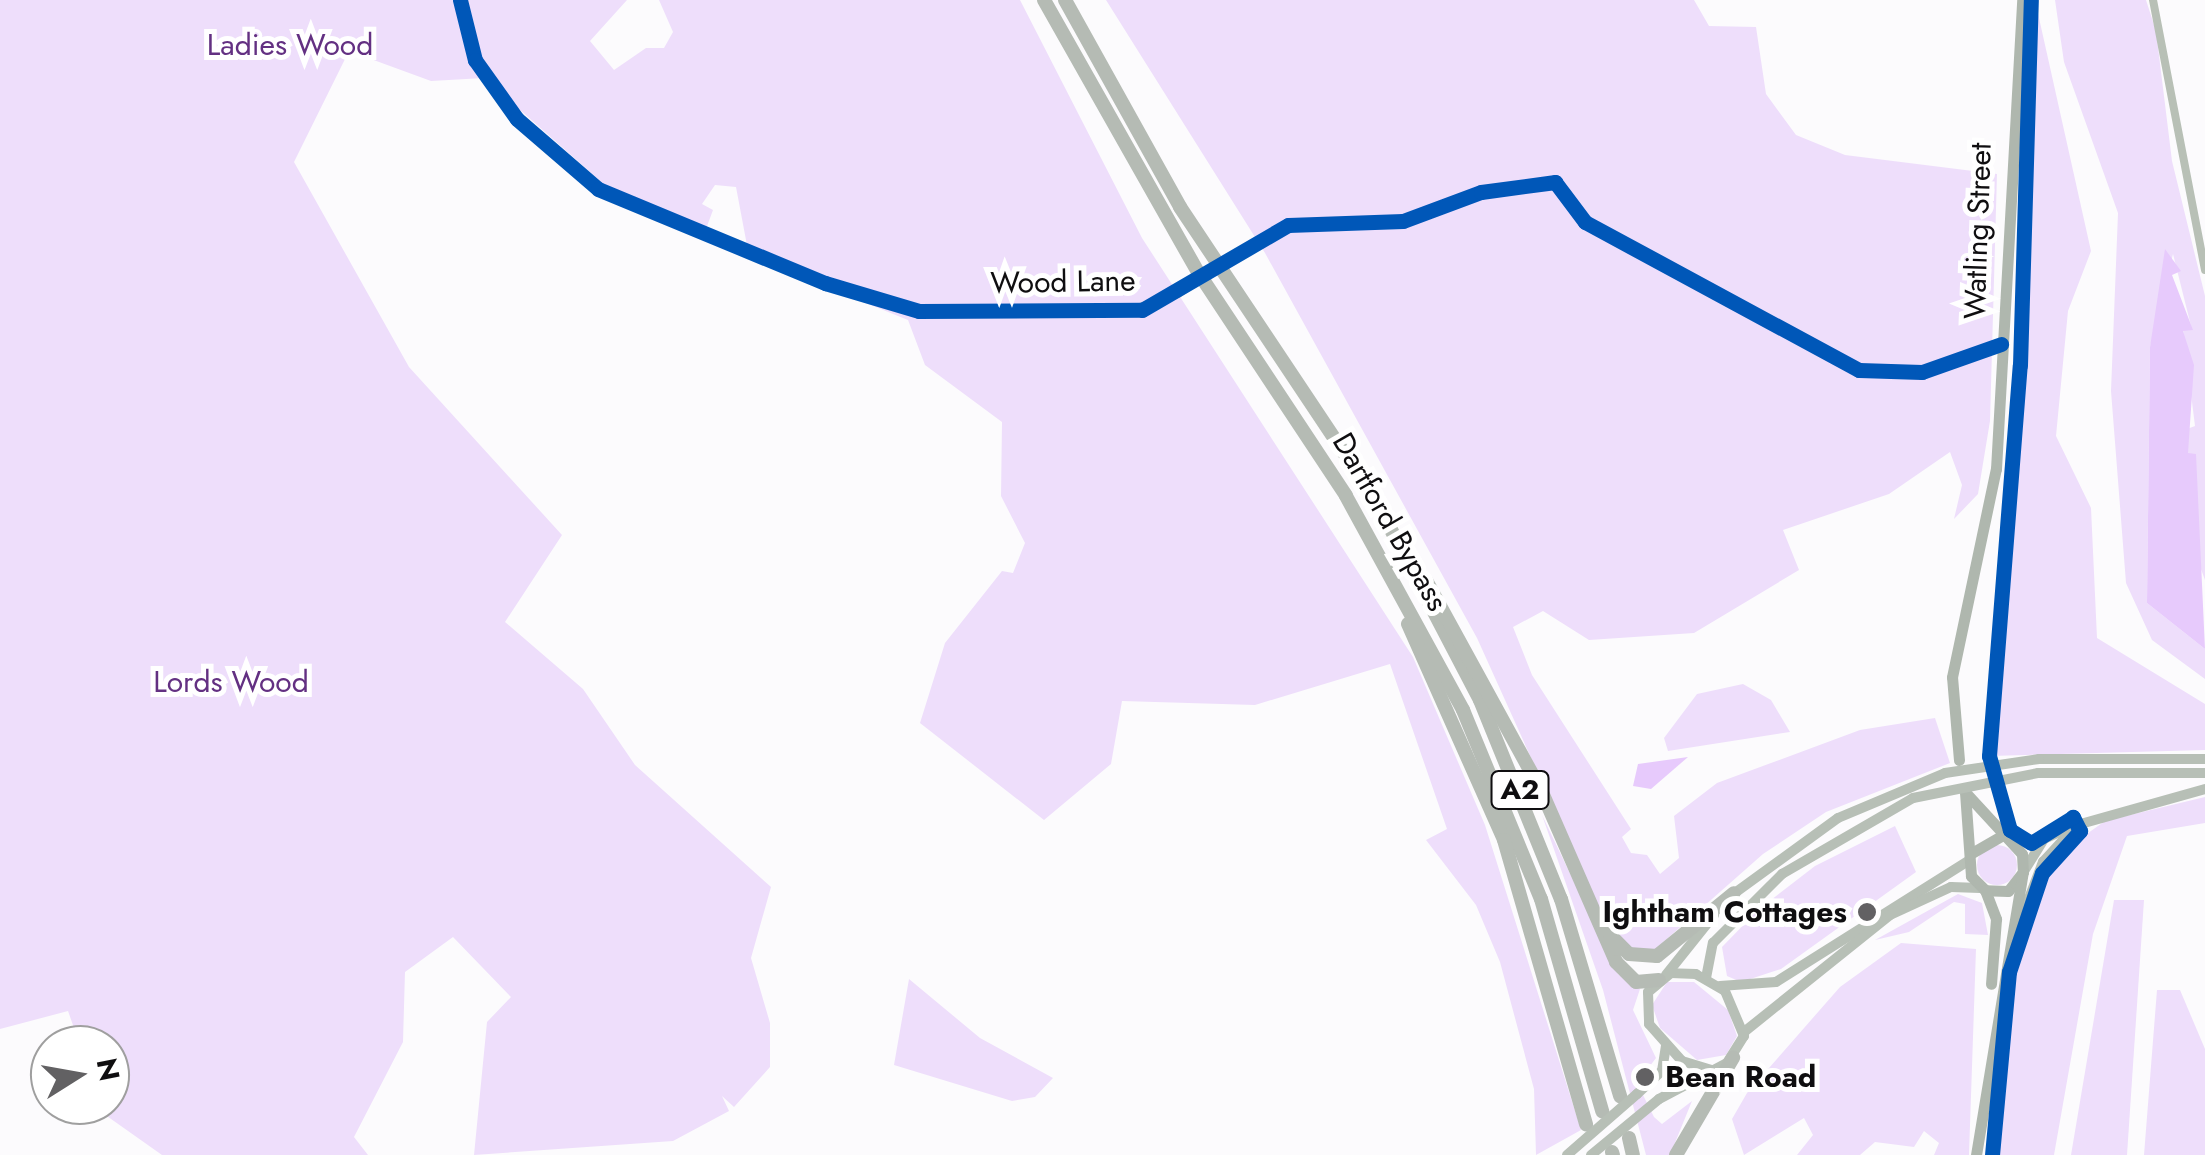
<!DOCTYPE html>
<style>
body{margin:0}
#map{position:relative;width:2205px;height:1155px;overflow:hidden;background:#fcfbfd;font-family:Jost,sans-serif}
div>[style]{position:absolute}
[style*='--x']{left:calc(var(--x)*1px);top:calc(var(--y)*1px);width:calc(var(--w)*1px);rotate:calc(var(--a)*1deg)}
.green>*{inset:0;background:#eedefb}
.round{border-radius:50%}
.water>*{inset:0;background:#e7cafc}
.street>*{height:8px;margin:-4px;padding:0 4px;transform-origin:4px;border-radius:4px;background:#b8c0b6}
.secondary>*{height:10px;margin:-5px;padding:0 5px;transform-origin:5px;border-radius:5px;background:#b7bfb6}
.primary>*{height:11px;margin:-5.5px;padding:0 5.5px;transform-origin:5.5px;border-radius:5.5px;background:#afb7ae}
.highway>*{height:14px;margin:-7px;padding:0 7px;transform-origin:7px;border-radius:7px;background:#b5bbb4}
.street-bridge>*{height:8px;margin:-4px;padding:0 4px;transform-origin:4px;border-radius:4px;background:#b8c0b6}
.secondary-bridge>*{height:10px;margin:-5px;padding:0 5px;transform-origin:5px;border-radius:5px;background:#b7bfb6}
.cycleway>*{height:15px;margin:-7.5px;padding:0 7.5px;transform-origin:7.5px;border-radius:7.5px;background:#0057b8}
.dots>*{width:28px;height:28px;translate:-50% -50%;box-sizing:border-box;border:5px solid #fff;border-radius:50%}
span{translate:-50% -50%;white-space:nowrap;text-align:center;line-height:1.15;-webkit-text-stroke:10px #fff;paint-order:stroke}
.shield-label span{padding:2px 8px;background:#fff;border:2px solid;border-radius:8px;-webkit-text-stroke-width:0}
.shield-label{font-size:28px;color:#0f0e10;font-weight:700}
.park-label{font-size:30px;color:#633082}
.street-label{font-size:30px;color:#0f0e10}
.poi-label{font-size:30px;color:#0f0e10;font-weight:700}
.right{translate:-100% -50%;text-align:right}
.left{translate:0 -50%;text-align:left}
.north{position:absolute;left:30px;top:1025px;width:100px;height:100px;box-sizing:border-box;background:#fff;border:2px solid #9f9f9f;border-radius:50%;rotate:79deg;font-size:28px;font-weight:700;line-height:40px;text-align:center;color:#0f0e10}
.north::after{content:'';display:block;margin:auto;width:35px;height:45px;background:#626163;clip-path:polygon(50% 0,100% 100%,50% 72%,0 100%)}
</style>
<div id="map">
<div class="green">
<div style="clip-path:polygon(0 0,627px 0,590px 41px,614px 70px,646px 48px,664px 48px,673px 32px,659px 0,1020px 0,1142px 238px,1413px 657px,1485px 825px,1581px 1130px,1536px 1155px,1534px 1089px,1500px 962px,1476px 905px,1426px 840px,1447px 829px,1390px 664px,1255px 705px,1122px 701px,1111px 764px,1044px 820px,920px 723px,945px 643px,1002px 571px,1013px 573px,1025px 543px,1001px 496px,1002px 422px,925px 365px,908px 320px,749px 256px,736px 187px,715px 185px,702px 204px,713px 210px,706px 229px,607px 187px,484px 78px,431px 81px,349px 51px,294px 162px,409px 367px,562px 535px,505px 622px,583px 689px,635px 765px,771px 887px,751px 958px,770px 1023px,770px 1067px,734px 1107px,722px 1096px,729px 1111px,673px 1141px,474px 1155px,487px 1022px,511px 997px,453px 937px,405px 972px,403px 1042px,354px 1137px,368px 1155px,162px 1155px,104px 1114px,110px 1045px,80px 1045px,68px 1011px,0 1029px)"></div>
<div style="clip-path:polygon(1106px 0,1694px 0,1709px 26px,1756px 27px,1766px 94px,1796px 135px,1845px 155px,1997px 174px,1990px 421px,1978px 494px,1954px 519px,1962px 485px,1950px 452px,1889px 494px,1783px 530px,1799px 570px,1694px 633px,1589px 640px,1543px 611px,1513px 627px,1532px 675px,1631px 829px,1622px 837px,1631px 853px,1647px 855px,1660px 874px,1679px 858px,1674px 816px,1717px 783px,1860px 730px,1935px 718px,1950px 763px,1826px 812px,1763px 854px,1652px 952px,1629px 948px,1597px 904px,1477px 638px,1265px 253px)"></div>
<div style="clip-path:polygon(2055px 0,2146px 0,2156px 31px,2172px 161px,2205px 296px,2205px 580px,2194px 550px,2196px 455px,2188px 454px,2187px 429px,2195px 426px,2183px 330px,2192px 330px,2173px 254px,2150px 347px,2147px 603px,2205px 649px,2205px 679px,2152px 640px,2126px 583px,2111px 391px,2118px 213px,2064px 62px)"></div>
<div style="clip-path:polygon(2037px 9px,2091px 251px,2068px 311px,2056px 436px,2091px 508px,2097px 638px,2205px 704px,2205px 750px,1991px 756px)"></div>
<div style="clip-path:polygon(1743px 684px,1771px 700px,1790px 732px,1668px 751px,1664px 738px,1697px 694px)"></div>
<div style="clip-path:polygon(2205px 797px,2205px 823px,2127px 836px,2093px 934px,2054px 1155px,1994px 1155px,2012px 971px,2053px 858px,2105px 821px)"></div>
<div style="clip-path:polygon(1542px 815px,1618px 974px,1640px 989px,1633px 1010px,1656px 1058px,1637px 1083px,1654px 1117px,1662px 1124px,1692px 1101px,1670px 1155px,1646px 1155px,1603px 990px)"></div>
<div style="clip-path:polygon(1895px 826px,1916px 872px,1781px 969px,1741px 982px,1727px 976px,1722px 947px,1758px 910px,1815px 866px)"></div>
<div class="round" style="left:1977px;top:845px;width:40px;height:40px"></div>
<div style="clip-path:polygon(1958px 894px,1982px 903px,1988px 935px,1965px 934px,1965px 904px,1954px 902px,1909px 932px,1875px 940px)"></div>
<div style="clip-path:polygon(2114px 900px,2144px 900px,2127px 1155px,2071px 1155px)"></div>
<div style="clip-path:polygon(1901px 943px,1976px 949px,1969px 1155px,1934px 1155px,1939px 1143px,1924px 1131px,1914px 1147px,1875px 1142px,1860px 1155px,1797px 1155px,1813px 1135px,1804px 1118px,1744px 1155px,1732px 1119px,1747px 1093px,1840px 987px)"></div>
<div style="clip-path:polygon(909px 979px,980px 1038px,1053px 1078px,1035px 1097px,1012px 1101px,894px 1065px)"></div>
<div style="clip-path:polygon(1667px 982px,1694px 982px,1728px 1010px,1737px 1036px,1726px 1055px,1697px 1060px,1660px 1028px,1652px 1005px)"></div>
<div style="clip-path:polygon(2157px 990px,2180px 990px,2205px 1049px,2205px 1155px,2144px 1155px)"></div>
</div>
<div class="water">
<div style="clip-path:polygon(2165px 249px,2181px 271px,2172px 275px,2193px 330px,2183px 331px,2194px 365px,2188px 453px,2196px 454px,2205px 649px,2147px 603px,2150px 347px)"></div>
<div style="clip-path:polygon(1688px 757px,1651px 789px,1633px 786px,1638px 764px)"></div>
</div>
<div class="street">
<div style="--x:460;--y:0;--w:62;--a:76"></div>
<div style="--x:475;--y:60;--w:72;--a:54.6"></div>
<div style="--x:517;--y:119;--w:107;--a:40.8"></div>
<div style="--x:598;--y:189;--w:246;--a:22.5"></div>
<div style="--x:825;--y:283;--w:98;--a:16.6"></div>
<div style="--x:919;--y:311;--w:206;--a:0.3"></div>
<div style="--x:1125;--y:312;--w:56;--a:-18.8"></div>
<div style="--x:2153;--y:0;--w:275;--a:79.1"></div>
<div style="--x:1255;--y:245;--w:42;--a:-30.3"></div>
<div style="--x:1291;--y:224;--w:112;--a:-1.5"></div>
<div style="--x:1403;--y:221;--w:83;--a:-20.4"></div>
<div style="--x:1481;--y:192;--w:75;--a:-7.7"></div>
<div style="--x:1555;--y:182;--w:50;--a:53.1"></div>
<div style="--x:1585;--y:222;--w:311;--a:28.4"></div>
<div style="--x:1859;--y:370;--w:63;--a:1.8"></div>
<div style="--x:1922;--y:372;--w:84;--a:-19.5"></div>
</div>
<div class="secondary">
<div style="--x:2039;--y:759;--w:166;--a:0"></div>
<div style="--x:2038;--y:773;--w:167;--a:0"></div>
<div style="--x:2024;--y:871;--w:38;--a:-58"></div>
<div style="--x:2044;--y:839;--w:35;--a:-24"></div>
<div style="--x:1732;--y:895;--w:131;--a:-36"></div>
<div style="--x:1838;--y:818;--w:116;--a:-22.8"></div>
<div style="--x:2018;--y:927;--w:70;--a:-69"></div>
<div style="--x:2043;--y:862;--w:50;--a:-47.4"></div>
<div style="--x:2077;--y:825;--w:133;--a:-15.7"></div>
<div style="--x:1666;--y:975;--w:77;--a:-51.3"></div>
<div style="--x:1706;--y:978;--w:36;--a:-79"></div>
<div style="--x:1713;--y:943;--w:98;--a:-45"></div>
<div style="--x:1782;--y:874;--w:151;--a:-30.1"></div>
<div style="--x:1720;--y:986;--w:56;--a:-4.1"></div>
<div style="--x:1776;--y:982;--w:227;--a:-32.2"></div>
<div style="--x:1744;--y:1032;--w:187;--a:-38.7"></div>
<div style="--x:1890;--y:915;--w:67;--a:-24.7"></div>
<div style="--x:1951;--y:887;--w:29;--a:2"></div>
<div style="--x:1637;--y:1094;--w:34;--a:-43"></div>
<div style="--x:1662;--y:1071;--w:26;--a:-81"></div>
<div style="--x:1659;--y:1099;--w:77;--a:-27.9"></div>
<div style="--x:1727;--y:1063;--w:32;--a:-58"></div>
<div style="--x:1744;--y:1036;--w:49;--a:-112.9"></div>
<div style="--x:1725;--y:991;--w:34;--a:-150"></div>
<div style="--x:1696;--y:974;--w:25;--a:-178"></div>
<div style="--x:1671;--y:973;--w:30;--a:140"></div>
<div style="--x:1648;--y:992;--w:32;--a:88"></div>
<div style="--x:1649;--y:1024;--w:50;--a:48.3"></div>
<div style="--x:1682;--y:1061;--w:30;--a:17"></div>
</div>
<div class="primary">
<div style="--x:1959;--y:760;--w:83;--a:-94.8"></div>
<div style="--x:1952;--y:677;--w:213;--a:-78.1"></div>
<div style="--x:1996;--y:469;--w:470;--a:-86.8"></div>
<div style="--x:1965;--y:792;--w:84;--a:47.4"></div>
<div style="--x:2022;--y:854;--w:18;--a:87"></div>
<div style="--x:2023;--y:872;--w:24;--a:128"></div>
<div style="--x:2008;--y:891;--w:23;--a:-178"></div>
<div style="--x:1985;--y:890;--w:20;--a:-135"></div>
<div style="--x:1971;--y:876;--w:84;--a:-94.1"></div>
<div style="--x:1970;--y:854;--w:36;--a:-30"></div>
<div style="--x:1985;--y:890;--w:31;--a:69"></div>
<div style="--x:1996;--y:919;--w:65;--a:94.4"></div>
<div style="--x:1976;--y:1155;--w:287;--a:-80.6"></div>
</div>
<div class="highway">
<div style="--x:1044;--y:0;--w:313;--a:60.5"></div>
<div style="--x:1198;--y:272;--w:268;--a:56.5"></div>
<div style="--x:1346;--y:496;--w:244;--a:61.3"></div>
<div style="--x:1463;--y:710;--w:204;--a:67.6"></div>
<div style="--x:1541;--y:899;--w:221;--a:73.9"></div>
<div style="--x:1065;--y:0;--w:237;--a:60.9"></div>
<div style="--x:1180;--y:207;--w:353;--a:56.3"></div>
<div style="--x:1376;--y:501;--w:225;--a:62.4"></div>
<div style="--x:1480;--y:700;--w:215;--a:67.9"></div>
<div style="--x:1561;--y:899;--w:206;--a:73.3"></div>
<div style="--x:1427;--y:582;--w:237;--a:61.3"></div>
<div style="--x:1541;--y:790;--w:188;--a:66.4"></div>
<div style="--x:1616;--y:962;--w:28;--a:45"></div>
<div style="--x:1636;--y:982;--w:23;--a:-5"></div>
<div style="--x:1408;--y:624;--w:236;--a:66"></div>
<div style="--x:1504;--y:840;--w:296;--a:73.9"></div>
<div style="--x:1610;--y:935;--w:27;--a:45"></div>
<div style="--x:1629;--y:954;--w:28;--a:4"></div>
<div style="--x:1657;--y:956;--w:99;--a:-39.3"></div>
<div style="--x:1629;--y:1138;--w:17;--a:77"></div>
<div style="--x:1612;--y:1152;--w:3;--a:72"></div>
<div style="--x:1676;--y:1155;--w:113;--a:-59.6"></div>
</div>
<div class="street-bridge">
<div style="--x:1178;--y:294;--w:91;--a:-32.5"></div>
</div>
<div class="secondary-bridge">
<div style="--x:1945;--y:773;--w:95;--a:-8.5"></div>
<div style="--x:1913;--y:798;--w:127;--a:-11.3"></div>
<div style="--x:1567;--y:1155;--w:93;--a:-41.1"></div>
<div style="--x:1591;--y:1155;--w:88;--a:-39.5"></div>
</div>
<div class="cycleway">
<div style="--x:460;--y:0;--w:62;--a:76"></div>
<div style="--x:475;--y:60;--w:72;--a:54.6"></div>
<div style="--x:517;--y:119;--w:107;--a:40.8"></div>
<div style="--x:598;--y:189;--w:246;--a:22.5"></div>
<div style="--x:825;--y:283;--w:98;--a:16.6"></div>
<div style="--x:919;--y:311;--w:223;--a:-0.3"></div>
<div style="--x:1142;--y:310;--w:169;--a:-30.2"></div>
<div style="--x:1288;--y:225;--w:115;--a:-2"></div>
<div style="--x:1403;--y:221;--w:83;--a:-20.4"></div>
<div style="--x:1481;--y:192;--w:75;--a:-7.7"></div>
<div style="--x:1555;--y:182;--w:50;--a:53.1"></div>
<div style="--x:1585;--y:222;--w:311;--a:28.4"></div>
<div style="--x:1859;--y:370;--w:63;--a:1.8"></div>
<div style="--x:1922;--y:372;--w:84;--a:-19.5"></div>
<div style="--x:1992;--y:1155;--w:184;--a:-84.7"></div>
<div style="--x:2009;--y:972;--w:104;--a:-71.6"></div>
<div style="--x:2042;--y:873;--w:57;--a:-47.9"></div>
<div style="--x:2080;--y:831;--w:16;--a:-117"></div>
<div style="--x:2073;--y:817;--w:49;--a:148.2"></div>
<div style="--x:2031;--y:843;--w:25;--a:-148"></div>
<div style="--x:2010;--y:830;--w:77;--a:-105.8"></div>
<div style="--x:1989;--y:756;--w:392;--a:-85.5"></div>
<div style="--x:2020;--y:365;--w:365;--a:-88.3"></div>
</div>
<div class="dots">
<div style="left:1867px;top:912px;background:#626163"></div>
<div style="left:1645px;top:1077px;background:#626163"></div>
</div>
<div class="shield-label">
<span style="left:1520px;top:790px">A2</span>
</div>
<div class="park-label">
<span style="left:290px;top:45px">Ladies Wood</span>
<span style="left:231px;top:682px">Lords Wood</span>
</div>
<div class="street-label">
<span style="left:1978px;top:231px;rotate:-88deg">Watling Street</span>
<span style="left:1063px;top:282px;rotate:-1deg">Wood Lane</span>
<span style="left:1390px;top:522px;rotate:60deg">Dartford Bypass</span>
</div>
<div class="poi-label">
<span class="right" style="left:1847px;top:912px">Ightham Cottages</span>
<span class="left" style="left:1665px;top:1077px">Bean Road</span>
</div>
<div class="north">N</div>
</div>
